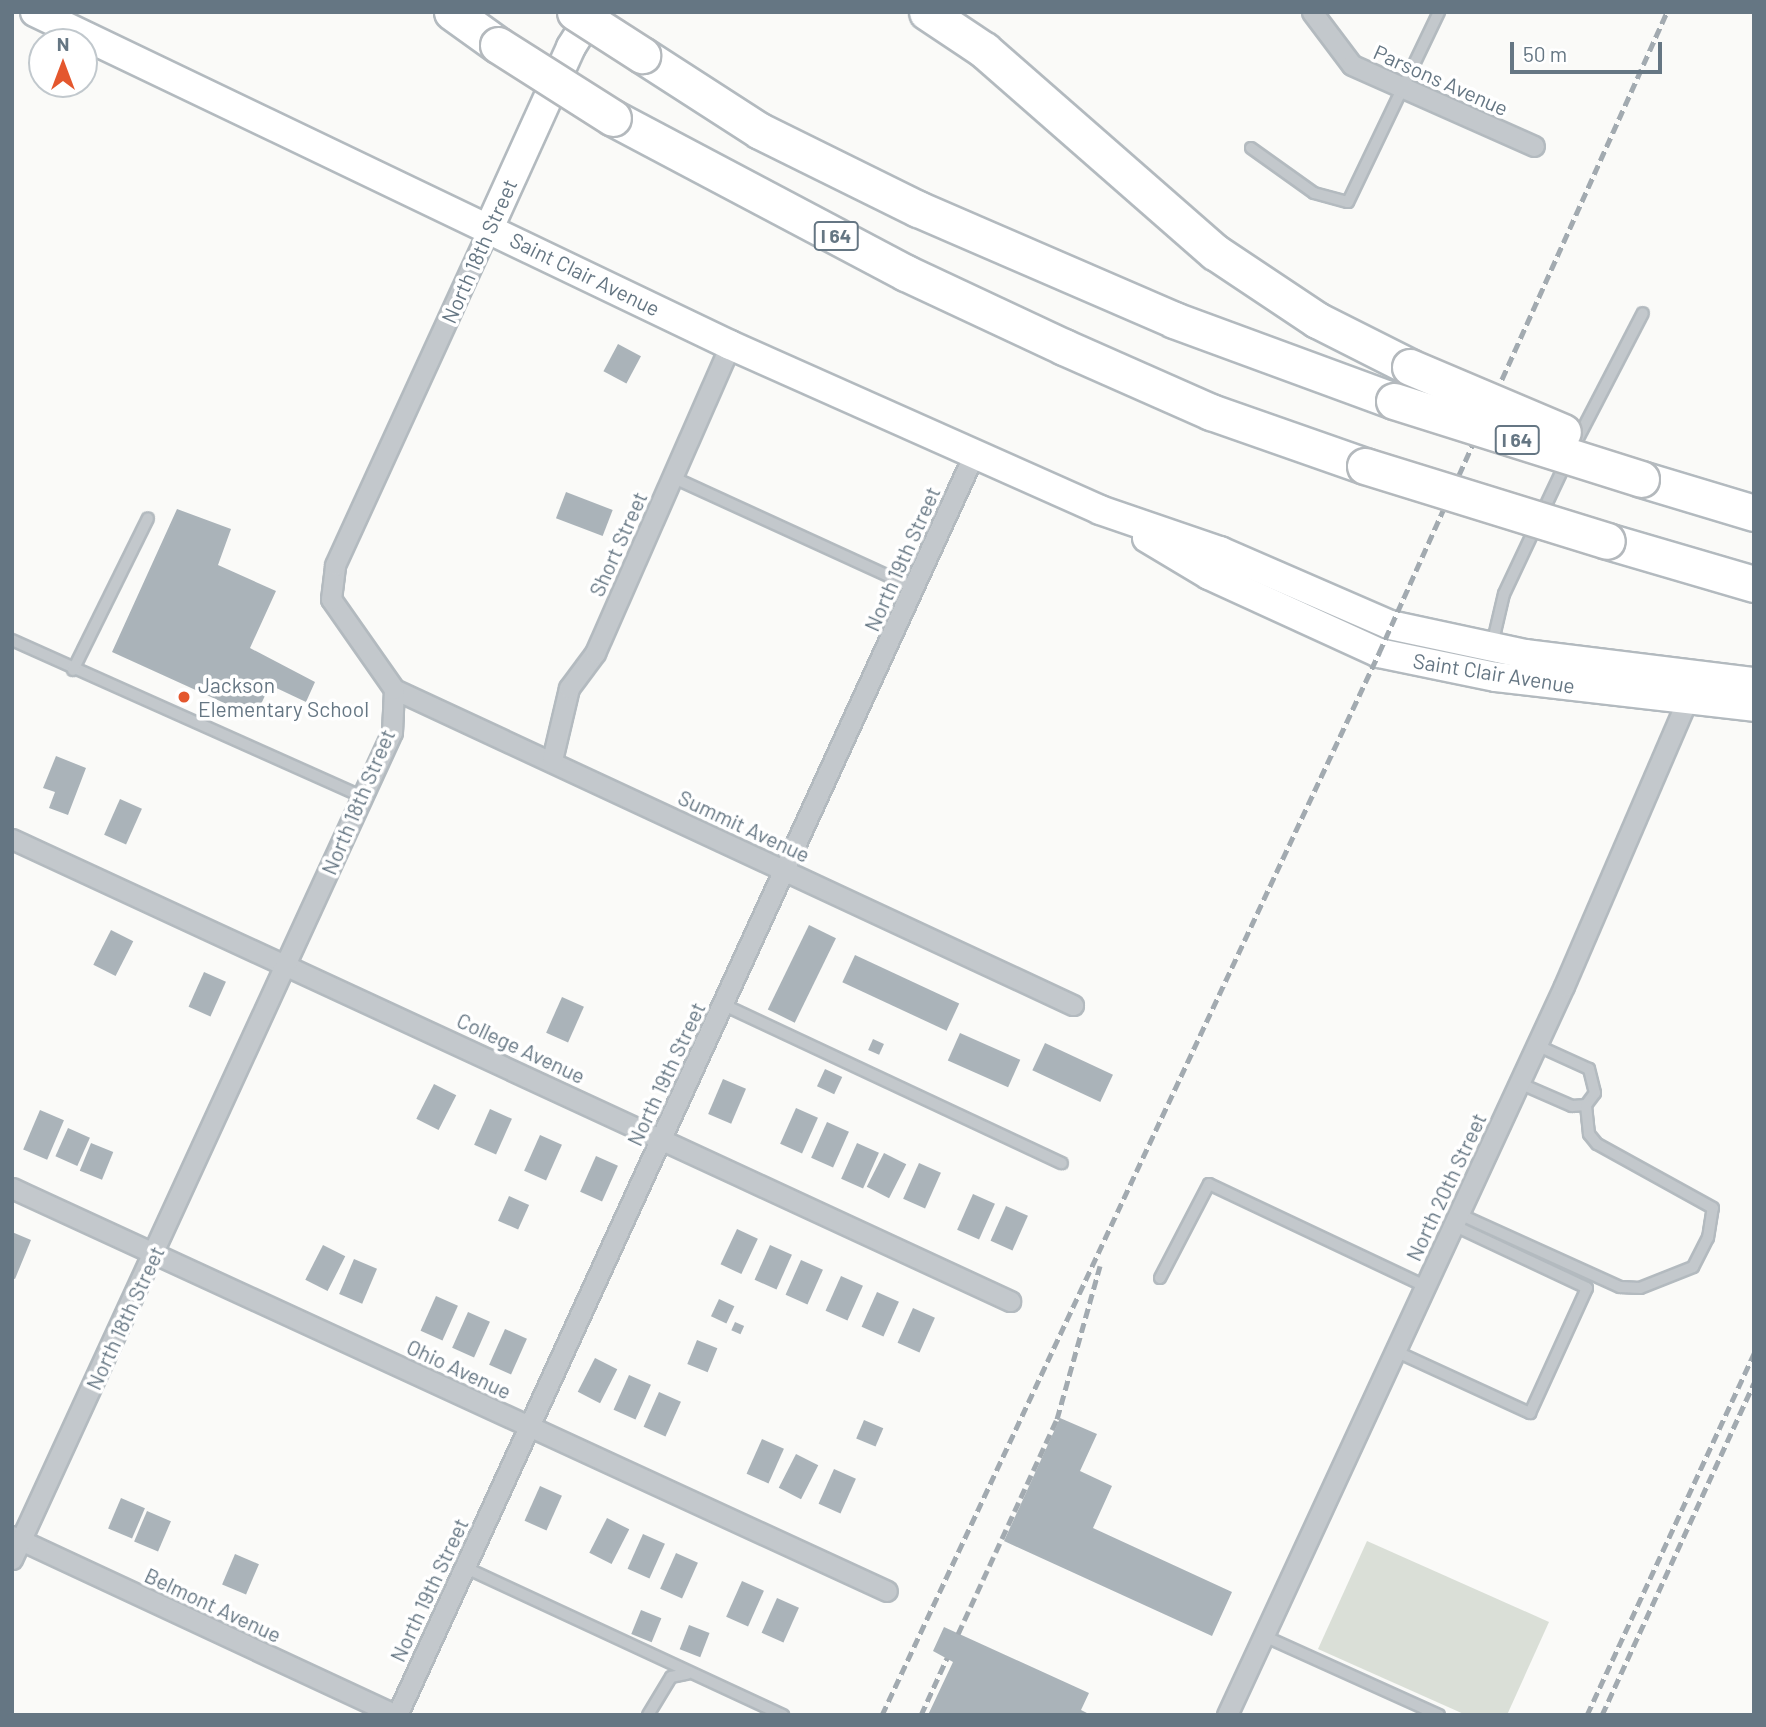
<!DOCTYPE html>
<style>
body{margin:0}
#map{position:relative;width:1766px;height:1727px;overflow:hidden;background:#fafaf8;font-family:Barlow,sans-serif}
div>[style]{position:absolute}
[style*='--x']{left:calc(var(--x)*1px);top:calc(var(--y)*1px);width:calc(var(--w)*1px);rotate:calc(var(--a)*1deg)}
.green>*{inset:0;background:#dadfd7}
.building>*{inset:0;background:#aab3b9;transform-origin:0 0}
.roads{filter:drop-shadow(2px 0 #b3babf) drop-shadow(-2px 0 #b3babf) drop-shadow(0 2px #b3babf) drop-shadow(0 -2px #b3babf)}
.service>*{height:10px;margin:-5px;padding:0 5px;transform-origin:5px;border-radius:5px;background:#c3c8cc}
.minor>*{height:19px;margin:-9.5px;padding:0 9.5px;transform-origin:9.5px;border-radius:9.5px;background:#c3c8cc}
.secondary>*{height:28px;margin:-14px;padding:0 14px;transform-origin:14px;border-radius:14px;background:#fff}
.motorway>*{height:35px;margin:-17.5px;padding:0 17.5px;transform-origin:17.5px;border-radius:17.5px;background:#fff}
.rail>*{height:5px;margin-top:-2.5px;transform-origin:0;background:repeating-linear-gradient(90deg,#a2aab0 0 10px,transparent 0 15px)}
.bridges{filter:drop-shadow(2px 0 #b4b9bd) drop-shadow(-2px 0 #b4b9bd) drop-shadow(0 2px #b4b9bd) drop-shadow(0 -2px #b4b9bd)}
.motorway-bridge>*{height:35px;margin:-17.5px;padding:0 17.5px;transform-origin:17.5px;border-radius:17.5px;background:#fff}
.dots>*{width:19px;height:19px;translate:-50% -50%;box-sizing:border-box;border:4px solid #fff;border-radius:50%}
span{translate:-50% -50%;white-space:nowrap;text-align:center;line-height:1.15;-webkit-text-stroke:7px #fff;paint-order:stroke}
.shield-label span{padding:2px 5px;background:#fff;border:2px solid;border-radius:5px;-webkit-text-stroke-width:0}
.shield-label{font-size:19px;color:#657683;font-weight:700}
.street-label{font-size:21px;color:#657683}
.poi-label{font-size:21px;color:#657683}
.left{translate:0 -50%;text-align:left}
.frame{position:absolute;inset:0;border:14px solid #657683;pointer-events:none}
.north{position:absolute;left:28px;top:28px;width:70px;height:70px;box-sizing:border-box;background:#fff;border:2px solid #c1c8cd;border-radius:50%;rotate:0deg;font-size:19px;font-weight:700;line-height:28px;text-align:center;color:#657683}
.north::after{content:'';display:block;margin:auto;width:24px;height:32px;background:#e4572e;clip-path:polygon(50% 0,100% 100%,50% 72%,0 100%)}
.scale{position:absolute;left:1510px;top:42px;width:152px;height:32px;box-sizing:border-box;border:4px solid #657683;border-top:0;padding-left:9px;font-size:21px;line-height:24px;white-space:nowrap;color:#657683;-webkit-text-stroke:5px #fff;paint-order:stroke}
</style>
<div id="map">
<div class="green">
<div style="clip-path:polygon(1367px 1541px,1549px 1622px,1507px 1715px,1466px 1715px,1318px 1649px)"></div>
</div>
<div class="building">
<div style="left:618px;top:344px;width:26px;height:31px;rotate:28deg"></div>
<div style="left:566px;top:492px;width:50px;height:28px;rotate:21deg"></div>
<div style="clip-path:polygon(177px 509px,231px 529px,218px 565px,276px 591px,250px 648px,315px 682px,306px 702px,270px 685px,255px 717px,112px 652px)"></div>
<div style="clip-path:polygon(56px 756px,86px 768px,68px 815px,49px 808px,55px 792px,43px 788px)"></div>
<div style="left:120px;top:799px;width:24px;height:39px;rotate:24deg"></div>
<div style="left:809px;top:925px;width:30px;height:94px;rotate:26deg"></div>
<div style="left:111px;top:930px;width:25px;height:39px;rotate:27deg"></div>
<div style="left:855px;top:955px;width:115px;height:30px;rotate:25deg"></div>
<div style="left:204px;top:972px;width:24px;height:38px;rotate:24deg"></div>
<div style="left:562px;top:997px;width:24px;height:39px;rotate:24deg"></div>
<div style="left:960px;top:1033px;width:66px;height:30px;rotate:24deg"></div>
<div style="left:873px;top:1039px;width:12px;height:12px;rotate:24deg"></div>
<div style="left:1045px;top:1043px;width:75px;height:30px;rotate:25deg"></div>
<div style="left:825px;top:1069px;width:19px;height:19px;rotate:25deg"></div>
<div style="left:723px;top:1079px;width:25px;height:38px;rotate:23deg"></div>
<div style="left:434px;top:1084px;width:25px;height:39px;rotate:27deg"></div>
<div style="left:796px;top:1108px;width:24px;height:39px;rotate:24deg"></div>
<div style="left:490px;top:1109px;width:24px;height:39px;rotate:24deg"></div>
<div style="left:40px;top:1110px;width:26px;height:43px;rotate:23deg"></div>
<div style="left:827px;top:1122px;width:24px;height:39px;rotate:24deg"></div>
<div style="left:68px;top:1128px;width:24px;height:31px;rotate:24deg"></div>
<div style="left:540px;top:1135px;width:24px;height:39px;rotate:24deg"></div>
<div style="left:91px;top:1143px;width:24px;height:30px;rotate:22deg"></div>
<div style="left:857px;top:1143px;width:24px;height:39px;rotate:24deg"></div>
<div style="left:884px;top:1153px;width:25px;height:38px;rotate:27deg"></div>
<div style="left:596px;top:1156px;width:24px;height:39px;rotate:24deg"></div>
<div style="left:919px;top:1163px;width:24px;height:39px;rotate:24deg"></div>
<div style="left:973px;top:1194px;width:24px;height:39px;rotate:24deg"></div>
<div style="left:509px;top:1196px;width:22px;height:27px;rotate:24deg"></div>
<div style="left:1006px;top:1206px;width:24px;height:38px;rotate:24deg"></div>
<div style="left:737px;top:1229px;width:23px;height:39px;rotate:25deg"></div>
<div style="clip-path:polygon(12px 1232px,31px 1240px,15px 1279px,12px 1278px)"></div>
<div style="left:323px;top:1245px;width:25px;height:39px;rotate:27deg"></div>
<div style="left:770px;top:1245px;width:24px;height:38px;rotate:24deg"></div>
<div style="left:354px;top:1259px;width:25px;height:38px;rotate:23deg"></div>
<div style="left:801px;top:1260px;width:24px;height:38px;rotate:24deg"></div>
<div style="left:841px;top:1276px;width:24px;height:38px;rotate:24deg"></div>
<div style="left:877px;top:1292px;width:24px;height:38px;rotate:24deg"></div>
<div style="left:436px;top:1296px;width:24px;height:38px;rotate:24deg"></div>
<div style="left:719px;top:1299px;width:17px;height:19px;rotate:25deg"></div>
<div style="left:913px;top:1308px;width:24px;height:38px;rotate:24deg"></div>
<div style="left:468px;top:1312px;width:24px;height:39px;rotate:24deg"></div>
<div style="left:735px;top:1322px;width:10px;height:9px;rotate:24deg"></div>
<div style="left:505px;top:1329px;width:24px;height:39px;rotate:24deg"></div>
<div style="left:697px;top:1340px;width:22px;height:26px;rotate:22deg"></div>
<div style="left:595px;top:1358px;width:25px;height:38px;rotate:27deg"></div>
<div style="left:629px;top:1375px;width:24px;height:38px;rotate:24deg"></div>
<div style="left:659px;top:1392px;width:24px;height:38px;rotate:24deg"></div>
<div style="clip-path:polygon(1060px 1418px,1097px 1434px,1080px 1471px,1112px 1486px,1093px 1528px,1232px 1592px,1212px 1636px,1004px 1541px)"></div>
<div style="left:864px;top:1420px;width:21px;height:20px;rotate:23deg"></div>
<div style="left:762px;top:1439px;width:24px;height:38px;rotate:24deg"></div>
<div style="left:796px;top:1454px;width:25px;height:38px;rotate:27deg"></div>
<div style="left:834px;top:1469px;width:24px;height:38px;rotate:24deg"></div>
<div style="left:540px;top:1486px;width:24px;height:38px;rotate:24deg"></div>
<div style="left:121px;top:1498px;width:26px;height:33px;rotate:23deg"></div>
<div style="left:147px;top:1511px;width:26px;height:33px;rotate:23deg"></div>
<div style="left:607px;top:1518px;width:25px;height:39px;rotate:27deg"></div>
<div style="left:643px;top:1534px;width:24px;height:38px;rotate:24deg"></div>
<div style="left:676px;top:1553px;width:24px;height:39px;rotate:24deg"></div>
<div style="left:235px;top:1554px;width:26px;height:33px;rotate:23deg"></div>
<div style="left:742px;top:1581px;width:24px;height:39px;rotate:24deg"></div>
<div style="left:777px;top:1598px;width:24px;height:38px;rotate:24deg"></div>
<div style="left:641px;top:1610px;width:22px;height:26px;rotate:22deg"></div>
<div style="left:689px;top:1625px;width:22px;height:26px;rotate:21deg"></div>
<div style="clip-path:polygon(944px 1627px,1089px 1693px,1081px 1710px,1091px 1715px,928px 1715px,953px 1662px,933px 1651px)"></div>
</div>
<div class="roads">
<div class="service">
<div style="--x:1251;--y:148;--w:77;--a:35.5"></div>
<div style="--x:1314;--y:193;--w:35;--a:15"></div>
<div style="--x:1348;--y:202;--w:211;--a:-64.4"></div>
<div style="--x:1576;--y:442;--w:145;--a:-62.6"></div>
<div style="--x:672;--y:477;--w:266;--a:24.6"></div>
<div style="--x:12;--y:640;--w:385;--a:24.1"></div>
<div style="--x:1492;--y:645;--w:52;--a:-76.8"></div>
<div style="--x:1504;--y:594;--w:146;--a:-64.8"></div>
<div style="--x:73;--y:670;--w:169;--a:-63.7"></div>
<div style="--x:724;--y:1005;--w:373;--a:25.1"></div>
<div style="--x:1519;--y:1083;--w:58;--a:23.5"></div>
<div style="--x:1572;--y:1106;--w:14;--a:-4"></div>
<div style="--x:1586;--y:1105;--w:15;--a:-53"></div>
<div style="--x:1595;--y:1093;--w:25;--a:-104"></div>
<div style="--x:1589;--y:1069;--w:58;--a:-155.6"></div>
<div style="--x:1459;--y:1214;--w:177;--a:24.4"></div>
<div style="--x:1620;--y:1287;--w:20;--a:3"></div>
<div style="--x:1640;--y:1288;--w:57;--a:-21.6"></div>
<div style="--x:1693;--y:1267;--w:33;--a:-63"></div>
<div style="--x:1708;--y:1238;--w:30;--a:-81"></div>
<div style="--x:1713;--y:1208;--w:132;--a:-151.1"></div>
<div style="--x:1597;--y:1144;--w:13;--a:-129"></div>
<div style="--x:1589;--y:1134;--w:29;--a:-96"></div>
<div style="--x:1160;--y:1278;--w:106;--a:-62.5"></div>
<div style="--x:1209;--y:1184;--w:239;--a:25.3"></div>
<div style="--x:1395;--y:1351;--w:149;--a:24.7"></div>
<div style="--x:1530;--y:1413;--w:137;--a:-65.5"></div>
<div style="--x:1587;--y:1288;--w:148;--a:-154.8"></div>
<div style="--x:464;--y:1567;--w:352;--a:24.9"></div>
<div style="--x:1264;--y:1636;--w:192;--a:24.3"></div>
<div style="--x:648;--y:1715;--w:44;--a:-58.8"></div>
<div style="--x:671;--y:1677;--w:16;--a:-11"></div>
</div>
<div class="minor">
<div style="--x:1312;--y:12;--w:66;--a:53"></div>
<div style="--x:1352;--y:65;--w:199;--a:24"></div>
<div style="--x:394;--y:689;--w:749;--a:24.96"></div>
<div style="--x:552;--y:760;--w:74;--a:-76.7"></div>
<div style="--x:569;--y:688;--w:44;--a:-53.4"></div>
<div style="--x:595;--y:653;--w:336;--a:-66.3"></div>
<div style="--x:12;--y:839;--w:1100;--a:24.84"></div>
<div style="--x:12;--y:1188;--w:963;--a:24.73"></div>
<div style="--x:12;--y:1536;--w:424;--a:25"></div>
<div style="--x:12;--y:1559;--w:910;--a:-65.32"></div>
<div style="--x:392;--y:732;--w:43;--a:-87.3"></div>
<div style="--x:394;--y:689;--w:110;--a:-125"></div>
<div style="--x:331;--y:599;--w:34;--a:-83"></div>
<div style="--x:335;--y:565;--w:371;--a:-65.4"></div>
<div style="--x:397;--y:1715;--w:1389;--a:-65.41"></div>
<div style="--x:1227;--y:1715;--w:803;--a:-65.19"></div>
<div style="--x:1564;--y:986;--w:323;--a:-66.7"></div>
</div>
<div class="secondary">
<div style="--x:35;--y:12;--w:771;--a:25.6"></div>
<div style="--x:730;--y:345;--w:405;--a:24"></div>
<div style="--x:1100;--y:510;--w:127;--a:18.9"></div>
<div style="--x:1220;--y:551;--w:185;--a:23.5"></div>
<div style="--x:1390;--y:625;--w:138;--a:12.1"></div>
<div style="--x:1525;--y:654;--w:231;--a:7"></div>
<div style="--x:489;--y:228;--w:199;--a:-65.6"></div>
<div style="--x:571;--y:47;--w:41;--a:-57.8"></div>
<div style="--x:1147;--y:538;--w:72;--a:30.8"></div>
<div style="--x:1209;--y:575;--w:187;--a:24.6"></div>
<div style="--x:1379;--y:653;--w:119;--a:11.6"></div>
<div style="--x:1496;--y:677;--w:260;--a:6.6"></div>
</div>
<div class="motorway">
<div style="--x:452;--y:12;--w:57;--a:35.7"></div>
<div style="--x:927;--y:12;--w:69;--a:33.7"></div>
<div style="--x:984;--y:50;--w:307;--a:41.2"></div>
<div style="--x:1215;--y:252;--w:123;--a:33.7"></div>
<div style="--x:1317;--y:320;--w:104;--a:26.8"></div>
<div style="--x:642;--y:55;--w:140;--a:32.8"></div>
<div style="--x:760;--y:131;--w:176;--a:26.3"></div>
<div style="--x:918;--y:209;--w:279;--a:23.4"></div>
<div style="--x:1174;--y:320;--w:234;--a:20.2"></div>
<div style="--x:613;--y:118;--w:331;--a:27.9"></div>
<div style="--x:906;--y:273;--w:174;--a:25.1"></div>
<div style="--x:1064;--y:347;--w:161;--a:23.9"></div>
<div style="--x:1211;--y:412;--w:163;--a:19.3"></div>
<div style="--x:1641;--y:479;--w:118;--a:16.7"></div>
<div style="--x:1607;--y:541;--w:153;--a:16.3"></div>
</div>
</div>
<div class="rail">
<div style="--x:958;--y:1634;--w:237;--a:-65.3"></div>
<div style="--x:1057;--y:1419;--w:159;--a:-74.3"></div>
<div style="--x:882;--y:1715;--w:1173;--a:-64.92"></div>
<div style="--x:1379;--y:653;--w:703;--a:-65.81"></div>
<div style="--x:921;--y:1715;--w:63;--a:-65.5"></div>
<div style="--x:1587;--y:1715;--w:399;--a:-65.2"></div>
<div style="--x:1602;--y:1715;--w:365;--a:-65.4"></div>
</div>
<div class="bridges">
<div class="motorway-bridge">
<div style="--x:575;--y:12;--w:80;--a:32.7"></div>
<div style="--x:498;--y:45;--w:136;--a:32.4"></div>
<div style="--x:1410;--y:367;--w:166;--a:23"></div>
<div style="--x:1394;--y:401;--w:259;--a:17.5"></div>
<div style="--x:1365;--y:466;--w:253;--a:17.2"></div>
</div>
</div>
<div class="dots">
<div style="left:184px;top:697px;background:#e4572e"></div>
</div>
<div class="shield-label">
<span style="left:836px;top:236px">I 64</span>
<span style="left:1517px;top:440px">I 64</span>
</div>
<div class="street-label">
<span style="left:1441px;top:80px;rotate:24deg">Parsons Avenue</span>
<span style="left:479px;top:251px;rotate:-66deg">North 18th Street</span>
<span style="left:585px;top:274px;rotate:26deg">Saint Clair Avenue</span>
<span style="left:618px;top:544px;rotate:-66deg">Short Street</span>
<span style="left:902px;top:559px;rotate:-66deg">North 19th Street</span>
<span style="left:1494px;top:673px;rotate:9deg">Saint Clair Avenue</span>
<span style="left:358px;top:802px;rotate:-67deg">North 18th Street</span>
<span style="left:744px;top:826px;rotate:25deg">Summit Avenue</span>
<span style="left:521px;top:1048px;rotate:25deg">College Avenue</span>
<span style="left:666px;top:1074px;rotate:-65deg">North 19th Street</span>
<span style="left:1446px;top:1187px;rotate:-65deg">North 20th Street</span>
<span style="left:125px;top:1318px;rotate:-65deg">North 18th Street</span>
<span style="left:459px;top:1369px;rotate:25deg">Ohio Avenue</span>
<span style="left:429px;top:1590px;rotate:-65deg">North 19th Street</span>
<span style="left:213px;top:1605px;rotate:25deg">Belmont Avenue</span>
</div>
<div class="poi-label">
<span class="left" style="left:198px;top:697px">Jackson<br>Elementary School</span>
</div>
<div class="frame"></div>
<div class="north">N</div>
<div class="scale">50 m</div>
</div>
